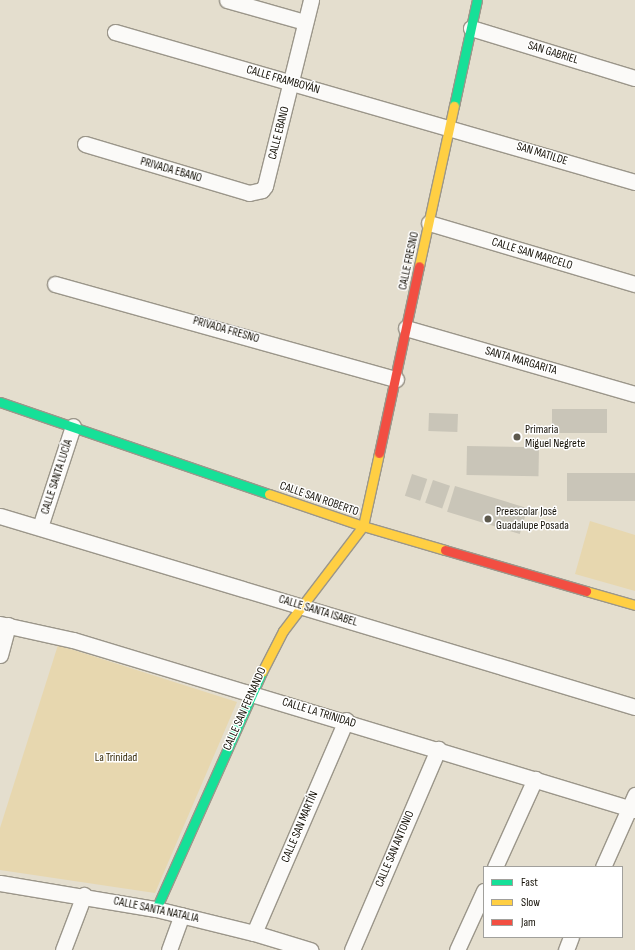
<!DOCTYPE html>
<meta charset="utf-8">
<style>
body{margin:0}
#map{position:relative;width:635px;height:950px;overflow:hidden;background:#e4dece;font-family:"Sofia Sans Condensed",sans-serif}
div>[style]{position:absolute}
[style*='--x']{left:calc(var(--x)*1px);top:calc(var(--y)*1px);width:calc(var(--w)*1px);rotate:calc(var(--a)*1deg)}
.green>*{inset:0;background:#e7d7af}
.building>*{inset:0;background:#c9c5b8;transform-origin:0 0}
.roads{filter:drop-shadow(1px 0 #9b968a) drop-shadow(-1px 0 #9b968a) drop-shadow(0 1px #9b968a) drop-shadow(0 -1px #9b968a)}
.street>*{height:15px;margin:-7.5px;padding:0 7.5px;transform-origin:7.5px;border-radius:7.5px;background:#fbfaf8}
.fast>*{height:9px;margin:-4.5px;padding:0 4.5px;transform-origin:4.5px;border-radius:4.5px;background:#16e098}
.slow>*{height:9px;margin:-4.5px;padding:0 4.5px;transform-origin:4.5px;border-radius:4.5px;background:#ffcf43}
.jam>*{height:9px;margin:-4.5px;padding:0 4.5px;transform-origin:4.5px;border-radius:4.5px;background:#f24e42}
.dots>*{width:11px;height:11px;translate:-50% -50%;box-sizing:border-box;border:2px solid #fff;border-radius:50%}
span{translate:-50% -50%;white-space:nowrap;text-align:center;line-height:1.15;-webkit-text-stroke:3px #fff;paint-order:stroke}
.street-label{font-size:12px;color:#151107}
.poi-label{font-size:12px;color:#151107}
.left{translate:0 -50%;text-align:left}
.park-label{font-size:12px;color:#382b0a}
.legend{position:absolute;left:483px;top:866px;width:140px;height:72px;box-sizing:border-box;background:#fff;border:1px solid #a1a09c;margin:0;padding:5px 7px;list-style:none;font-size:12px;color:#151107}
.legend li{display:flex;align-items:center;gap:8px;height:20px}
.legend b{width:20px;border:1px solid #a1a09c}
</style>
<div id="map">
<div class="green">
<div style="clip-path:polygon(590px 521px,635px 535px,635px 591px,575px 574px)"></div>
<div style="clip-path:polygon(58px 645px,237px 702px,155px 893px,0 870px,0 828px)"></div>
</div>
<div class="building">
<div style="left:552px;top:409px;width:55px;height:24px"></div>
<div style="left:429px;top:413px;width:29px;height:18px;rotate:2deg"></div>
<div style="left:467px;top:446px;width:72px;height:29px;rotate:1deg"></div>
<div style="left:567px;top:473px;width:68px;height:28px"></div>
<div style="left:412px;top:474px;width:16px;height:23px;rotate:18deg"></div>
<div style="left:433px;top:480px;width:18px;height:24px;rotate:19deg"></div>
<div style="left:455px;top:486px;width:76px;height:27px;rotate:17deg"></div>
</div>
<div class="roads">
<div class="street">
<div style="--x:227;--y:0;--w:81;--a:15.8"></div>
<div style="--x:471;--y:28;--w:171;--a:17"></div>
<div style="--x:115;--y:32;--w:541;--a:16.09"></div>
<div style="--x:85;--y:144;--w:171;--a:16.6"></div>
<div style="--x:249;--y:193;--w:13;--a:-13"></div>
<div style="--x:262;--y:190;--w:5;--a:-53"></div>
<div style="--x:265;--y:186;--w:192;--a:-76.1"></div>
<div style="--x:429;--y:223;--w:215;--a:16.5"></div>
<div style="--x:55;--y:284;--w:354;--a:15.6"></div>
<div style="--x:406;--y:328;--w:238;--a:16.1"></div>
<div style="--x:0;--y:516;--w:663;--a:16.74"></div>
<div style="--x:40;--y:527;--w:106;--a:-71.9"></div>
<div style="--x:0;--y:624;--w:75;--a:12.4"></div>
<div style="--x:73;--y:640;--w:587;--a:16.83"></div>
<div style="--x:0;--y:655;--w:31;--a:-75"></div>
<div style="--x:495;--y:867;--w:97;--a:-65.6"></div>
<div style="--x:603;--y:867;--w:79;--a:-66"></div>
<div style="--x:0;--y:883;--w:158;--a:9.5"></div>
<div style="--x:156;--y:909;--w:101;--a:13.8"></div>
<div style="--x:254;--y:933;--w:59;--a:16.9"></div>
<div style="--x:254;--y:933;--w:232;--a:-66.6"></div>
<div style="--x:63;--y:950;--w:59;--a:-69.1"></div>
<div style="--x:169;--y:950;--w:37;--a:-70"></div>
<div style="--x:352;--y:950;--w:219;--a:-66.8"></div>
<div style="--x:457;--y:950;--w:65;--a:-65.4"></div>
<div style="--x:566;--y:950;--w:14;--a:-69"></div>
</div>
<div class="fast">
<div style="--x:454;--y:106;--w:108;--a:-77.8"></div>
<div style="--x:0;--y:402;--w:284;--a:18.9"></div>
<div style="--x:156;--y:909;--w:260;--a:-65.9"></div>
</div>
<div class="slow">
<div style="--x:419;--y:266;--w:164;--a:-77.7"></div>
<div style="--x:269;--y:494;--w:99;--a:18.8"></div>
<div style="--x:363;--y:526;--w:85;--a:16.3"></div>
<div style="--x:586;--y:591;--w:51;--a:15.9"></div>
<div style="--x:262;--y:672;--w:46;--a:-62.9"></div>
<div style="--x:283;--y:631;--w:132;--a:-52.7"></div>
<div style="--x:363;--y:526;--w:75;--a:-77.6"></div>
</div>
<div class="jam">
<div style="--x:379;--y:453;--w:191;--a:-77.9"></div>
<div style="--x:445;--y:550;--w:147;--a:16.2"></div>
</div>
</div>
<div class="dots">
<div style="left:517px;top:437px;background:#5d594d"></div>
<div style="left:488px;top:519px;background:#5d594d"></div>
</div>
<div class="street-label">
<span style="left:553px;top:53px;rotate:17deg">SAN GABRIEL</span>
<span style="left:283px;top:80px;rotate:16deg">CALLE FRAMBOYÁN</span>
<span style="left:279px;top:133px;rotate:-76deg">CALLE EBANO</span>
<span style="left:542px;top:154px;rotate:17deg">SAN MATILDE</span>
<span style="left:171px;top:170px;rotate:16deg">PRIVADA EBANO</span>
<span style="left:532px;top:254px;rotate:17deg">CALLE SAN MARCELO</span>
<span style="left:409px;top:261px;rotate:-78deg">CALLE FRESNO</span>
<span style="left:226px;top:330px;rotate:16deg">PRIVADA FRESNO</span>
<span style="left:521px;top:361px;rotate:16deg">SANTA MARGARITA</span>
<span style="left:57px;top:477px;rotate:-72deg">CALLE SANTA LUCÍA</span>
<span style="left:319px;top:499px;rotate:19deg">CALLE SAN ROBERTO</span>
<span style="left:318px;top:611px;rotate:17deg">CALLE SANTA ISABEL</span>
<span style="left:245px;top:709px;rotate:-66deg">CALLE SAN FERNANDO</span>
<span style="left:319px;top:713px;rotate:17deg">CALLE LA TRINIDAD</span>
<span style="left:300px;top:827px;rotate:-67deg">CALLE SAN MARTÍN</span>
<span style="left:395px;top:849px;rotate:-67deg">CALLE SAN ANTONIO</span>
<span style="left:156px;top:910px;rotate:12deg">CALLE SANTA NATALIA</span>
</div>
<div class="poi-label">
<span class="left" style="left:525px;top:437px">Primaria<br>Miguel Negrete</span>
<span class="left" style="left:496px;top:519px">Preescolar José<br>Guadalupe Posada</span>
</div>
<div class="park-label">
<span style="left:116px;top:758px">La Trinidad</span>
</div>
<ul class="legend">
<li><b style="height:5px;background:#16e098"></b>Fast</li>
<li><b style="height:5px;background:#ffcf43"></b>Slow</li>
<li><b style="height:5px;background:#f24e42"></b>Jam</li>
</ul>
</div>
